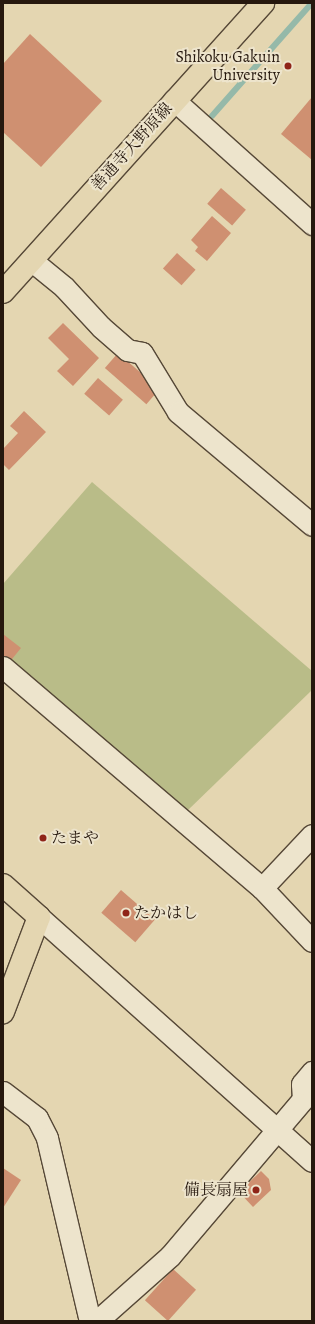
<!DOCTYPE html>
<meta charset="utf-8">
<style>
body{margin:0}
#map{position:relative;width:315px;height:1324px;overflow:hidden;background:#e4d6b1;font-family:Alegreya,"Noto Serif JP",serif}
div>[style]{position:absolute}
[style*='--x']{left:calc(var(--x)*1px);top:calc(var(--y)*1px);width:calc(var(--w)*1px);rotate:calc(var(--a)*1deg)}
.green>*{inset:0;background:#b9bc88}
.stream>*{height:5.5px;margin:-2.75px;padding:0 2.75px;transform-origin:2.75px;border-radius:2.75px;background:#95b9a9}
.building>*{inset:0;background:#cf9071;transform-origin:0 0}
.roads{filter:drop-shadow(1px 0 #564837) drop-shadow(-1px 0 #564837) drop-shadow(0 1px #564837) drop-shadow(0 -1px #564837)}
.minor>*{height:21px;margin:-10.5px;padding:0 10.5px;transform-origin:10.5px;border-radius:10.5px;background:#ede4cc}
.major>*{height:22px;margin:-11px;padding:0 11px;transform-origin:11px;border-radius:11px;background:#e4d6b1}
.dots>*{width:11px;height:11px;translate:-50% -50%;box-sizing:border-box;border:2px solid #ede4cc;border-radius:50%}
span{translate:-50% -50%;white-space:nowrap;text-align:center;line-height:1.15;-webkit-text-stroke:4px #ede4cc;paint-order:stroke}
.poi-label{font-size:16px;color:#26180e}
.right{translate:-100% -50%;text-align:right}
.left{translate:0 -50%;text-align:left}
.street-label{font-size:16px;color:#26180e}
.frame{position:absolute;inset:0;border:4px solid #26180e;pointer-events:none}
</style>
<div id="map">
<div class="green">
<div style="clip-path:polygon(92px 482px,312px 671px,312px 690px,187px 811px,3px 659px,3px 584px)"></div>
</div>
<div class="stream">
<div style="--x:212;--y:116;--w:151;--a:-48.5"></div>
</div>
<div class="building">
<div style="clip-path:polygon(30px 34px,102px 101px,41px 167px,3px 132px,3px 64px)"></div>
<div style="clip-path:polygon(312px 97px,312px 160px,281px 134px)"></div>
<div style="left:221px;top:188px;width:33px;height:21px;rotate:41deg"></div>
<div style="clip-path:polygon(212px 216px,231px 233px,207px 261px,195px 251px,198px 247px,191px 240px)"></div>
<div style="left:177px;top:253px;width:25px;height:21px;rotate:42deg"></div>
<div style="clip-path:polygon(63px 323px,99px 358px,73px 386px,57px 371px,69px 359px,48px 338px)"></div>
<div style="left:118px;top:353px;width:55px;height:20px;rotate:41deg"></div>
<div style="left:98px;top:378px;width:33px;height:21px;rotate:41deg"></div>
<div style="clip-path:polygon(24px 411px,46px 432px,9px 470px,3px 464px,3px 449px,18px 433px,10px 426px)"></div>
<div style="clip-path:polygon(3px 634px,21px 648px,8px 664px,3px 660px)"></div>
<div style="left:121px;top:890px;width:45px;height:30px;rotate:41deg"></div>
<div style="clip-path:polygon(3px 1168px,21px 1180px,3px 1208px)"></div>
<div style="clip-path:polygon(261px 1171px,269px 1179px,271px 1190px,253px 1207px,239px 1192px)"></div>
<div style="left:173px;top:1269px;width:31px;height:42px;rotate:42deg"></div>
</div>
<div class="roads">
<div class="minor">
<div style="--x:174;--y:100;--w:186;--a:41.9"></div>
<div style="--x:31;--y:260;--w:43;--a:39.3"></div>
<div style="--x:64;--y:287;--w:54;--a:47.2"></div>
<div style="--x:101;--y:327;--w:35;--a:41"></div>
<div style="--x:127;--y:350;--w:15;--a:11"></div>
<div style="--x:142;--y:353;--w:69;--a:58.6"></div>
<div style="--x:178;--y:412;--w:175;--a:40.1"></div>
<div style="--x:3;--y:667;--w:340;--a:40.5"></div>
<div style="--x:312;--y:835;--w:73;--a:133.3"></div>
<div style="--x:262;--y:888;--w:73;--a:46.7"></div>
<div style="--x:39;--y:917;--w:366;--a:41.8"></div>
<div style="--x:3;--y:1092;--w:43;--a:37.4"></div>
<div style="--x:37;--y:1118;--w:22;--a:63"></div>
<div style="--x:47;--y:1138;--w:188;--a:76.8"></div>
<div style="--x:97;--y:1321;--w:98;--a:-41.7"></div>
<div style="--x:170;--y:1256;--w:206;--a:-49.7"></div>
<div style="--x:303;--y:1099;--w:15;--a:-94"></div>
<div style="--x:302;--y:1084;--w:16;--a:-50"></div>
</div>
<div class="major">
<div style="--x:3;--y:292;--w:389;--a:-48"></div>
<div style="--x:3;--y:885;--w:48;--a:41.6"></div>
<div style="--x:39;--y:917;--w:102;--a:110.8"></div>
</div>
</div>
<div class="dots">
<div style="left:288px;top:66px;background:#8f2418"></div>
<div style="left:43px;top:838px;background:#8f2418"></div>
<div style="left:126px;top:913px;background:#8f2418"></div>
<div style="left:256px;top:1190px;background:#8f2418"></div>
</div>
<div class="poi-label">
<span class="right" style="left:280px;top:66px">Shikoku Gakuin<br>University</span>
<span class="left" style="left:51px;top:838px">たまや</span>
<span class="left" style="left:134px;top:913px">たかはし</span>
<span class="right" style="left:248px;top:1190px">備長扇屋</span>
</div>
<div class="street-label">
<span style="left:132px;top:147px;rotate:-48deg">善通寺大野原線</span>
</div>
<div class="frame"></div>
</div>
